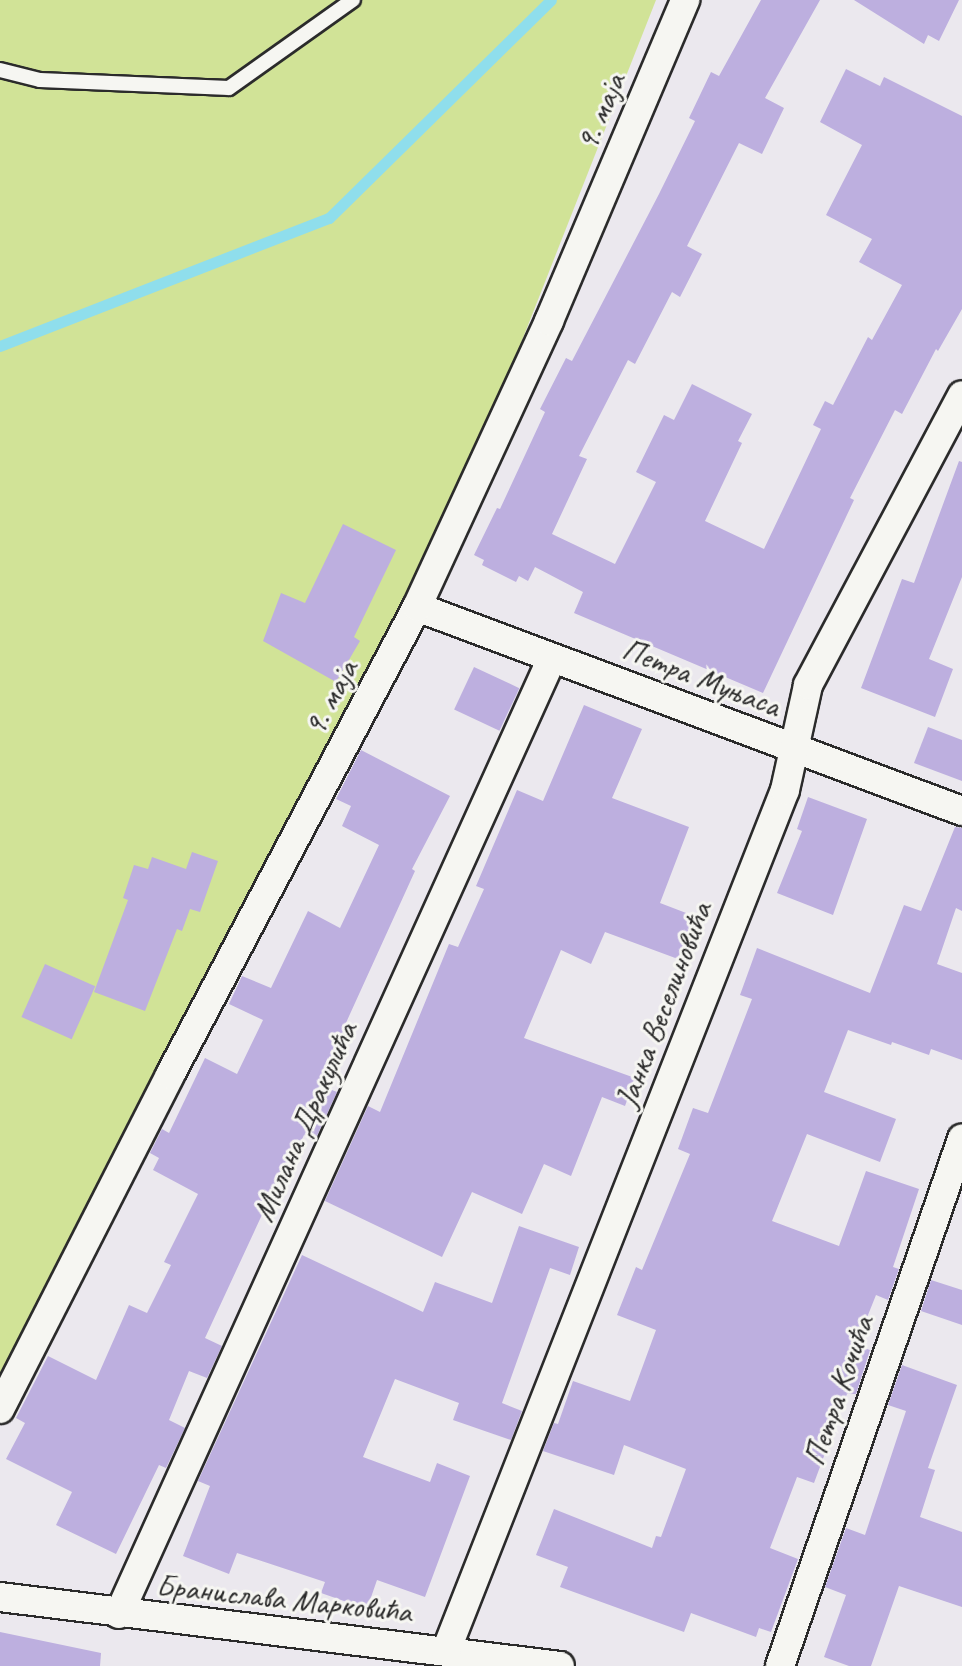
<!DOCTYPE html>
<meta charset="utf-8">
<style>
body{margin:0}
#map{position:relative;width:962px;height:1666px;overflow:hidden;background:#ebe8ee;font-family:Caveat,sans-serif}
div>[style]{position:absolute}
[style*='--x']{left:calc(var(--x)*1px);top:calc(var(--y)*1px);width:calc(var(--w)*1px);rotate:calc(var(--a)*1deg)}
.green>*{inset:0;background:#d1e397}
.stream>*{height:11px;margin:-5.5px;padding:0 5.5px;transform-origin:5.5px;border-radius:5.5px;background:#8fdeec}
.building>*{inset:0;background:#bdafdf;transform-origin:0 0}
.roads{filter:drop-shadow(2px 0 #2b2b2b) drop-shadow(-2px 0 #2b2b2b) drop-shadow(0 2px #2b2b2b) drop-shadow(0 -2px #2b2b2b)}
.lane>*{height:14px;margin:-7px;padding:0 7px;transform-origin:7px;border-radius:7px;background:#f6f6f2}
.street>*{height:28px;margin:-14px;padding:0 14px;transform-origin:14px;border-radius:14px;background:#f6f6f2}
span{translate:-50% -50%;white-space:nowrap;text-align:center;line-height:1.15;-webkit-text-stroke:6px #f6f6f2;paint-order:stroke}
.street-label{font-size:32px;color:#2b2b2b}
</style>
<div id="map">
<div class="green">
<div style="clip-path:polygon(0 0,656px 0,417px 607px,0 1409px)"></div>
</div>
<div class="stream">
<div style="--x:0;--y:346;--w:353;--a:-21.3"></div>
<div style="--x:329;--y:218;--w:311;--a:-44.5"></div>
</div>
<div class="building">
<div style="clip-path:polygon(761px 0,820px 0,765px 98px,784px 108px,762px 154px,739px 143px,687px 246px,702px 254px,680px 297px,672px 292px,635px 364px,628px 360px,579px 456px,587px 459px,552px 534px,615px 564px,656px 482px,636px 472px,664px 415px,674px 420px,692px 384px,752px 414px,738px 441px,742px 443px,705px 521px,764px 549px,821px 429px,813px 425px,825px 401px,833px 405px,868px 337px,872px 340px,902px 285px,859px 262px,872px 239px,826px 215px,862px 145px,820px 122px,846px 69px,880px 86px,884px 77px,962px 116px,962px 309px,938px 351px,936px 349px,902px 414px,895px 410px,850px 498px,854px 500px,763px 693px,574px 613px,583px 592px,535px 567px,528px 581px,519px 576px,516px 582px,482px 565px,484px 560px,474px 555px,497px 508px,500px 509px,545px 412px,540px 409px,566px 358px,572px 361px,659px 194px,695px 121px,689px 118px,711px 72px,719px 76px)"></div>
<div style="clip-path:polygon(854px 0,959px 0,939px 41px,928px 35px,924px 44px)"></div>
<div style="clip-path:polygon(959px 461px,962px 462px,962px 577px,929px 659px,953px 669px,935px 717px,861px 688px,902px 579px,914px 583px)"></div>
<div style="clip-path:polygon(343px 524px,396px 550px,354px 637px,360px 641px,336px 682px,263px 641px,281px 593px,305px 603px)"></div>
<div style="left:474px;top:667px;width:50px;height:47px;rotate:25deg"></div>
<div style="clip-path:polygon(584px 705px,642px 729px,612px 798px,689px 827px,660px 903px,694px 916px,678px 959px,605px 932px,591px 964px,561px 950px,524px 1038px,635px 1078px,625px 1106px,602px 1097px,571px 1176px,544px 1164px,522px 1214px,472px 1192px,442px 1257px,325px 1201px,368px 1106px,380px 1112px,449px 944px,458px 947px,484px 889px,476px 886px,517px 790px,543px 801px)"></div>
<div style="clip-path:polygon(928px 727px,962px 740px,962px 781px,914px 763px)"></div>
<div style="clip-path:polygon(361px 750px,450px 796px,412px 869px,415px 871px,345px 1025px,352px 1028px,324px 1087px,337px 1092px,315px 1140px,304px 1135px,282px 1180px,279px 1178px,205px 1338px,222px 1346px,207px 1378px,189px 1371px,169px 1420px,185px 1428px,166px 1468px,159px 1465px,116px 1554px,56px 1525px,72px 1492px,6px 1459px,25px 1423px,16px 1418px,48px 1356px,96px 1380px,129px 1305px,147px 1313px,171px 1265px,164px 1262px,198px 1194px,153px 1170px,159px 1158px,150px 1153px,162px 1129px,169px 1133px,205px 1058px,237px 1074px,263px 1020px,229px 1004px,242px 976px,271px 988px,308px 911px,340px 928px,379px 845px,342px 826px,351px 806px,336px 799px)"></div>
<div style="clip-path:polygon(808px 797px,867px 819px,833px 915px,777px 893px,802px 831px,797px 829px)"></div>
<div style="clip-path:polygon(955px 827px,962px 828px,962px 911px,956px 908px,937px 964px,962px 973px,962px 1060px,931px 1049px,929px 1055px,892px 1042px,891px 1045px,848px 1030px,824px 1092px,896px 1119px,880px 1162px,807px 1134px,772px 1221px,839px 1246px,866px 1171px,919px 1189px,893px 1267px,899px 1269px,888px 1300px,876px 1295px,856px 1345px,870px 1350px,856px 1394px,847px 1394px,814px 1483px,797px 1477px,770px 1548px,798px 1559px,771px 1632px,759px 1628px,756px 1637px,691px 1613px,684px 1632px,560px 1587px,568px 1567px,536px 1555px,554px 1509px,652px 1548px,656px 1536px,661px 1537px,686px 1469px,624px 1445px,614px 1475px,543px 1451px,554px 1423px,558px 1424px,573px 1381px,630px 1401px,656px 1330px,617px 1315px,636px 1267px,642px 1270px,690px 1154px,678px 1149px,693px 1108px,708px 1113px,752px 999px,740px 995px,757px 948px,870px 993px,904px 905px,921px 911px)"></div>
<div style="clip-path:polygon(192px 852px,218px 861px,200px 912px,190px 909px,182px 931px,177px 929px,145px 1011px,94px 992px,128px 900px,123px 898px,134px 865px,148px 869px,152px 857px,186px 869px)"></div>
<div style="left:45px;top:964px;width:55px;height:58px;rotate:24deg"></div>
<div style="clip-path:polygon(519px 1226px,579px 1247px,570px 1275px,550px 1268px,502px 1403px,522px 1411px,511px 1440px,453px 1420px,459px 1403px,395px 1379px,363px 1457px,430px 1482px,437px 1463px,470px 1476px,425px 1597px,377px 1580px,367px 1609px,321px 1593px,325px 1582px,237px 1553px,229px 1574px,183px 1556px,210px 1486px,198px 1481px,302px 1255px,423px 1312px,435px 1282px,492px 1303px)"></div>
<div style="clip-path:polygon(931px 1280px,962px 1290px,962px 1325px,921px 1311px)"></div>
<div style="clip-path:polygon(902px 1365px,957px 1385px,928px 1468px,935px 1470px,920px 1517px,962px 1532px,962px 1607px,899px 1586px,871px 1666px,849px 1666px,824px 1657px,846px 1595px,825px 1587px,846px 1528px,865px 1535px,906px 1411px,888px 1405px)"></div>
<div style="clip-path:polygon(0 1632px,101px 1653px,100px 1666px,0 1666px)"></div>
</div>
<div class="roads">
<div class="lane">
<div style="--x:0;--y:70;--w:41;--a:14"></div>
<div style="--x:40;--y:80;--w:189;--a:2.4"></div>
<div style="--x:229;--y:88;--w:152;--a:-35.4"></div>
</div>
<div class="street">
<div style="--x:417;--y:607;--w:582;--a:20.52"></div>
<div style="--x:0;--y:1409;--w:375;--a:-63"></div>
<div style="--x:170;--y:1075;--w:529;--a:-62.18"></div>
<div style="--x:417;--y:607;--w:315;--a:-65.2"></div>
<div style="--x:549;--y:321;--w:349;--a:-67"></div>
<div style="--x:0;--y:1597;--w:564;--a:7.02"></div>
<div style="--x:119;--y:1614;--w:1049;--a:-65.63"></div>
<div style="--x:446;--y:1651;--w:925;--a:-68.51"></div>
<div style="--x:785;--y:790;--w:107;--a:-77.6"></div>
<div style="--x:808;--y:685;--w:328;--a:-62"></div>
<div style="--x:780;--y:1666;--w:558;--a:-70.95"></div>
</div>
</div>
<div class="street-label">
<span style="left:601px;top:112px;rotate:-67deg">9. маја</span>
<span style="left:701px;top:678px;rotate:21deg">Петра Муњаса</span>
<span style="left:331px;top:698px;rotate:-62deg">9. маја</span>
<span style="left:664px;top:1005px;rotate:-69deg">Јанка Веселиновића</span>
<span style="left:305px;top:1122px;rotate:-66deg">Милана Дракулића</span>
<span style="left:839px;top:1391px;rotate:-71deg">Петра Кочића</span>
<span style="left:284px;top:1599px;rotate:6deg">Бранислава Марковића</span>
</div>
</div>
